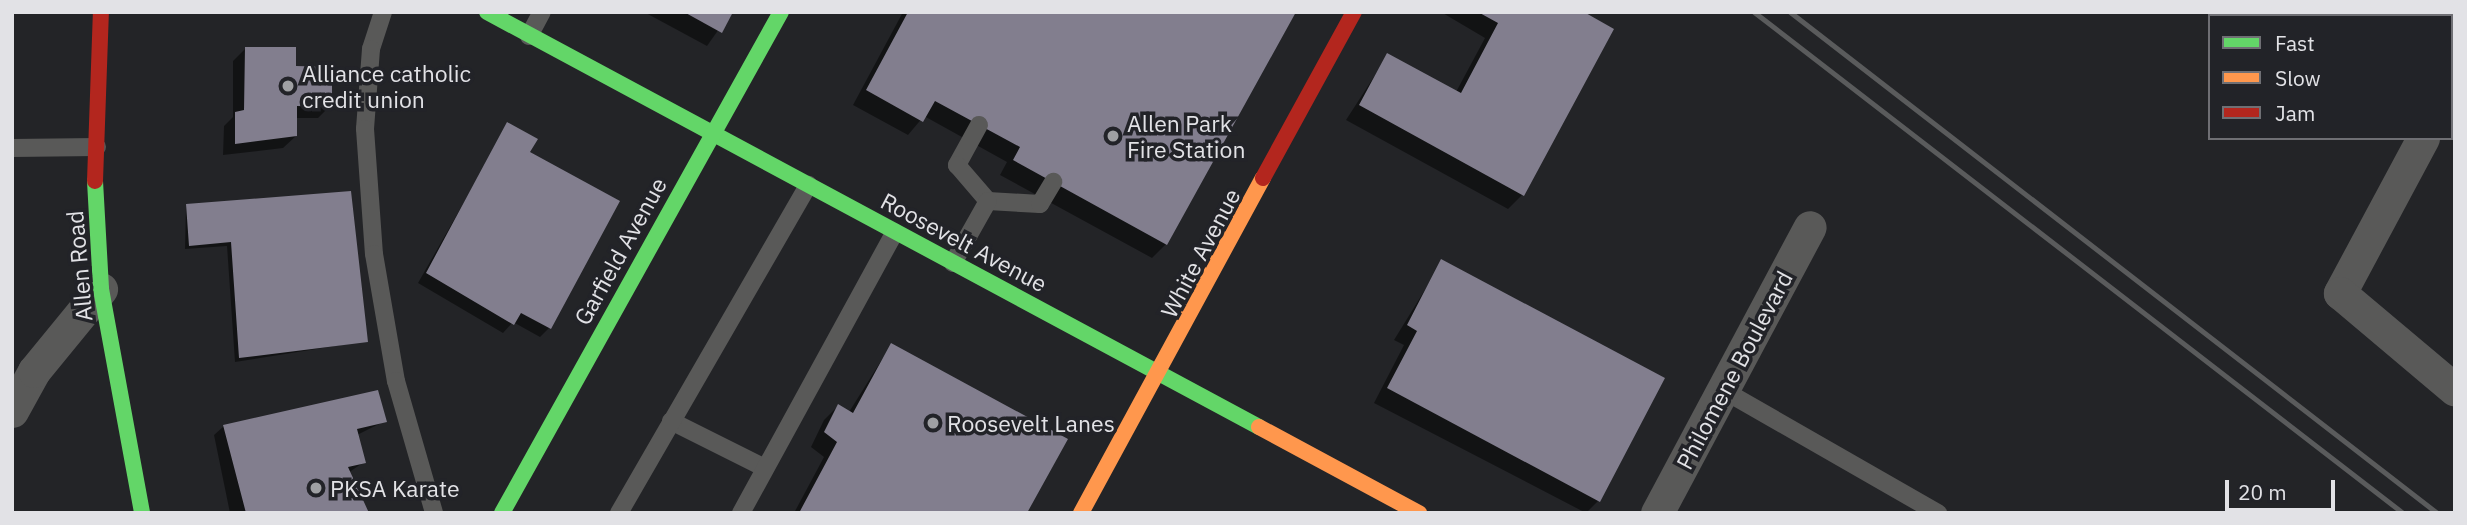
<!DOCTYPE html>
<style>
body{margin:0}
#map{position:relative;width:2467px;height:525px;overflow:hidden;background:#232427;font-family:"IBM Plex Sans",sans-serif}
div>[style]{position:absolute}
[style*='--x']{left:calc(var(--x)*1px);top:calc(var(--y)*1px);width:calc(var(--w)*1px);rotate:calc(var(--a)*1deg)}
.shadow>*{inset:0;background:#0007}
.building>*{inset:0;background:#827e8e}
.lane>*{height:18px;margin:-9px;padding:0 9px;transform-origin:9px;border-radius:9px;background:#595958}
.street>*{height:33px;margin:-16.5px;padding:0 16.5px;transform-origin:16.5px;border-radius:16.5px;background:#595958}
.fast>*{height:16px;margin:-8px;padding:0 8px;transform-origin:8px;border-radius:8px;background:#63d668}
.slow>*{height:16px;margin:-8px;padding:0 8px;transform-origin:8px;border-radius:8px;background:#ff974d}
.jam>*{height:16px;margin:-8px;padding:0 8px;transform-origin:8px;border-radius:8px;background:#b3261e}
.rail>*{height:5px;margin:-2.5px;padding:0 2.5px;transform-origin:2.5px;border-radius:2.5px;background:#5a5b5c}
.dots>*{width:19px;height:19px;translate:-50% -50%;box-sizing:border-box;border:4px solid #222328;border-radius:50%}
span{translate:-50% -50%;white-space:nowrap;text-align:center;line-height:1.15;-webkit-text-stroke:7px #222328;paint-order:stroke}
.poi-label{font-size:23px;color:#e2e2e6}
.left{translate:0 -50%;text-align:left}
.street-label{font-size:23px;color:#e2e2e6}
.frame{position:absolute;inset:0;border:14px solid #e2e2e6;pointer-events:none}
.legend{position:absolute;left:2208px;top:14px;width:245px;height:126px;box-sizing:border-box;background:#222328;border:2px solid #6f6f74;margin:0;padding:9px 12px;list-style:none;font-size:21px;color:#e2e2e6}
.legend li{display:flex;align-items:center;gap:14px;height:35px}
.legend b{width:35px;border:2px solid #6f6f74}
.scale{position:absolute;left:2225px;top:480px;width:110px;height:32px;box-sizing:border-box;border:4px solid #e2e2e6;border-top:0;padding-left:9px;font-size:21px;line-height:24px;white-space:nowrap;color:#e2e2e6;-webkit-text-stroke:5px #222328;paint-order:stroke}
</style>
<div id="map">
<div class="shadow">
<div style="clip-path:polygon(644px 12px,731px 12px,707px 46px)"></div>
<div style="clip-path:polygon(903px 12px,1294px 12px,1166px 244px,1152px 258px,1000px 175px,1007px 162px,924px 116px,908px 135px,853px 105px)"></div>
<div style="clip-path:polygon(1580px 12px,1522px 195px,1508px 209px,1346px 120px,1388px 55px,1456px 92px,1485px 38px,1441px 12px)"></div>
<div style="clip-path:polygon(245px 49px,294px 68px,330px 106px,318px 118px,296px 118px,296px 136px,283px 148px,223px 155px,224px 126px,233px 117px,233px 61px)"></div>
<div style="clip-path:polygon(508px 125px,528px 153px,549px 328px,540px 337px,513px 322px,503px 333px,418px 283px)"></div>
<div style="clip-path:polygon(186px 206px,366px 341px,235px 362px,227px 246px,185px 249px)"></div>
<div style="clip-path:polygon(1442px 262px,1598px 501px,1586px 513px,1374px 403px,1404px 345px,1394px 340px)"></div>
<div style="clip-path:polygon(891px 345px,1025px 513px,794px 513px,824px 457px,811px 447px,824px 420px,838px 406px,849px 412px)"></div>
<div style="clip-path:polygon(385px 421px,357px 435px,364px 462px,348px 473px,362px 513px,230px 513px,214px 435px,224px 426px)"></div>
</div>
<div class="building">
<div style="clip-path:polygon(684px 12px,733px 12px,722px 33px)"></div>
<div style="clip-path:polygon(908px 12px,1296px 12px,1167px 245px,1013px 160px,1020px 147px,935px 101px,923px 122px,866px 90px)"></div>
<div style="clip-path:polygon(1478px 12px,1584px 12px,1614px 29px,1524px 196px,1359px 105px,1387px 53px,1461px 93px,1498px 23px)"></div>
<div style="clip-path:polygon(245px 47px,296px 47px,296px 66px,332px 67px,332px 107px,297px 106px,297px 136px,235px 144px,235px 112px,244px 110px)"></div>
<div style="clip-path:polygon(507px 122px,538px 139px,530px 152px,620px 201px,551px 329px,521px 313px,514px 325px,426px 273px)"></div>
<div style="clip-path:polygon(351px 191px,368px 342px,239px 358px,231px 242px,189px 246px,186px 204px)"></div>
<div style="clip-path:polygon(1441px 259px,1665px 378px,1600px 502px,1387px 388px,1417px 331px,1407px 325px)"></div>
<div style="clip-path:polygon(891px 343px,1068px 439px,1027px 513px,799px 513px,837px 442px,824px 432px,838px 404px,853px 413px)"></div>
<div style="clip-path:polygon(378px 390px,387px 422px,357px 429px,366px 463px,348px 467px,369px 513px,246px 513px,223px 425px)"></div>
</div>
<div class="lane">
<div style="--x:383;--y:12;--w:39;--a:108"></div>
<div style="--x:371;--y:49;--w:80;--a:94.3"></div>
<div style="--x:365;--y:129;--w:125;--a:85.9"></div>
<div style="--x:374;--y:254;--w:129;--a:80.2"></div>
<div style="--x:396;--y:381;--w:137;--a:73.9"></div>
<div style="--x:529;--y:36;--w:27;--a:-62"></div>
<div style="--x:979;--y:125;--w:46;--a:118.8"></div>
<div style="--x:957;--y:165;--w:48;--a:49.3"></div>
<div style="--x:988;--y:201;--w:52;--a:3.3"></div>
<div style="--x:1040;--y:204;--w:26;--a:-59"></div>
<div style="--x:12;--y:148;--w:85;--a:-0.7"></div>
<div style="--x:953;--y:263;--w:71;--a:-60.6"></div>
<div style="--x:1723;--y:390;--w:248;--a:29.8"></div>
<div style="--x:671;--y:421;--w:105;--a:26.6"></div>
<div style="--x:619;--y:513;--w:379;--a:-60"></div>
<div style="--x:741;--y:513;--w:320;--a:-61.3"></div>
</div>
<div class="street">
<div style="--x:2451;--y:84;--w:7;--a:-56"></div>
<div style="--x:2423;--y:138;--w:176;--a:118.2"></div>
<div style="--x:2340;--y:293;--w:150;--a:40.1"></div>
<div style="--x:12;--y:411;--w:46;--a:-61.2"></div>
<div style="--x:34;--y:371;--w:106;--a:-50.7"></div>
<div style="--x:1657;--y:513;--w:324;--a:-61.9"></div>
</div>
<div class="fast">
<div style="--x:487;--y:12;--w:876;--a:28.26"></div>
<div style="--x:95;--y:181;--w:108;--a:86.8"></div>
<div style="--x:101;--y:289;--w:228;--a:79.6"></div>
<div style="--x:502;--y:513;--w:573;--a:-60.89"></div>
</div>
<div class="slow">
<div style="--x:1259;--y:427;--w:182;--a:28.3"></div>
<div style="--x:1081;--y:513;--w:381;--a:-61.5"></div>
</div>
<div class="jam">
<div style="--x:1263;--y:178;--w:189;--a:-61.3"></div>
<div style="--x:95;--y:181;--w:169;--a:-88"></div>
</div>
<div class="rail">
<div style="--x:1754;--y:12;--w:820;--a:37.67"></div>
<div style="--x:1790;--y:12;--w:818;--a:37.75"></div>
</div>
<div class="dots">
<div style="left:288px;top:86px;background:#9fa0a3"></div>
<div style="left:1113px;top:136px;background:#9fa0a3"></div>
<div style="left:933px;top:423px;background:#9fa0a3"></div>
<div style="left:316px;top:488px;background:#9fa0a3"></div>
</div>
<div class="poi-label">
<span class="left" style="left:302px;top:86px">Alliance catholic<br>credit union</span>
<span class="left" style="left:1127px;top:136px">Allen Park<br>Fire Station</span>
<span class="left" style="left:947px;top:423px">Roosevelt Lanes</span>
<span class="left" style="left:330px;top:488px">PKSA Karate</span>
</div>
<div class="street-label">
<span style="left:964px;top:242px;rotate:28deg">Roosevelt Avenue</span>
<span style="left:620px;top:251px;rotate:-61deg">Garfield Avenue</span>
<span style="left:1200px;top:253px;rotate:-62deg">White Avenue</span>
<span style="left:79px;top:266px;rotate:-95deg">Allen Road</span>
<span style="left:1734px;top:370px;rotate:-62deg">Philomene Boulevard</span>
</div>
<div class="frame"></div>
<ul class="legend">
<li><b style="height:9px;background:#63d668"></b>Fast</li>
<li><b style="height:9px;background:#ff974d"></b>Slow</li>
<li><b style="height:9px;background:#b3261e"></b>Jam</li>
</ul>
<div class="scale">20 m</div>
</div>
